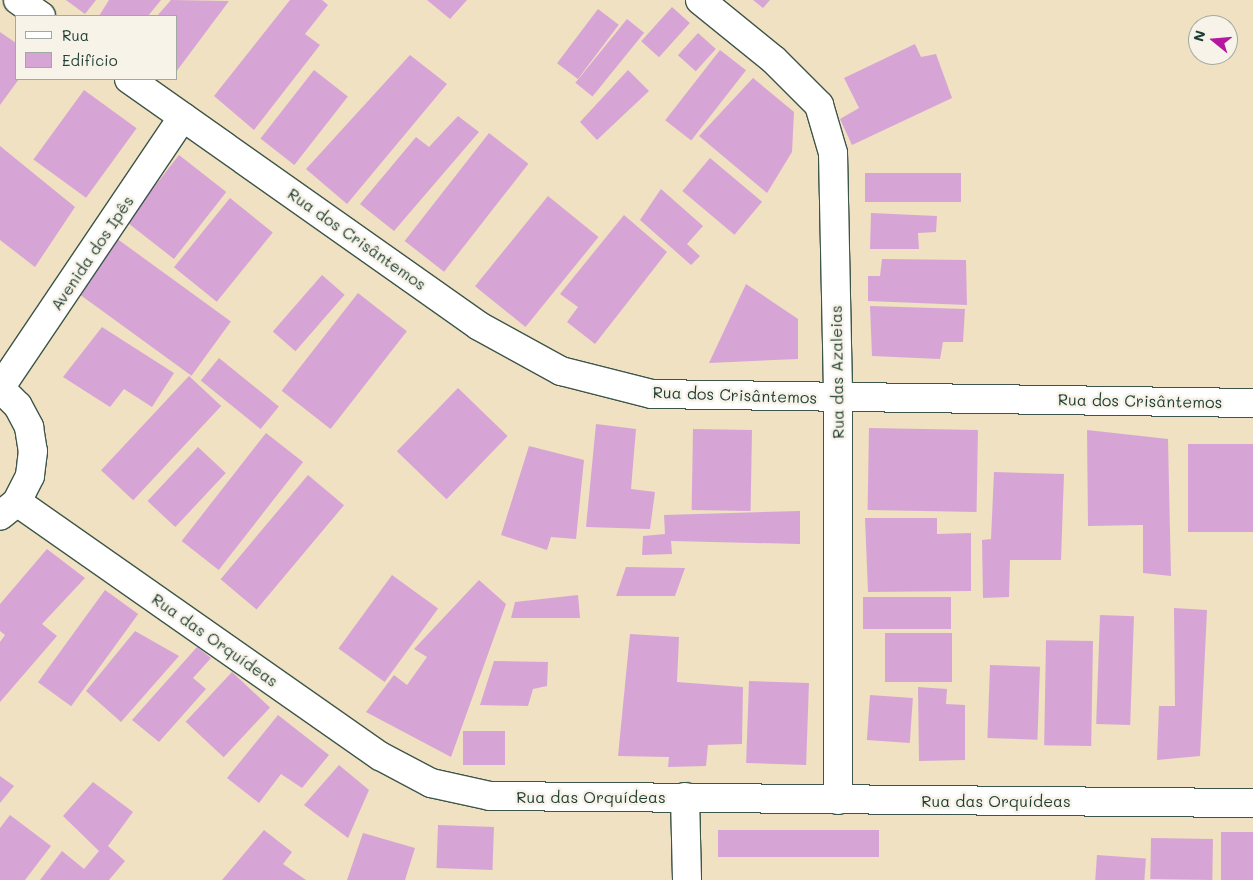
<!DOCTYPE html>
<meta charset="utf-8">
<style>
body{margin:0}
#map{position:relative;width:1253px;height:880px;overflow:hidden;background:#efe1c2;font-family:Mali,sans-serif}
div>[style]{position:absolute}
[style*='--x']{left:calc(var(--x)*1px);top:calc(var(--y)*1px);width:calc(var(--w)*1px);rotate:calc(var(--a)*1deg)}
.building>*{inset:0;background:#d7a5d5;transform-origin:0 0}
.roads{filter:drop-shadow(1px 0 #3e5649) drop-shadow(-1px 0 #3e5649) drop-shadow(0 1px #3e5649) drop-shadow(0 -1px #3e5649)}
.minor>*{height:28px;margin:-14px;padding:0 14px;transform-origin:14px;border-radius:14px;background:#fff}
span{translate:-50% -50%;white-space:nowrap;text-align:center;line-height:1.15;-webkit-text-stroke:5px #f7f3e8;paint-order:stroke}
.street-label{font-size:16px;color:#1f3d34}
.legend{position:absolute;left:15px;top:15px;width:162px;height:65px;box-sizing:border-box;background:#f7f3e8;border:1px solid #a1aaa0;margin:0;padding:6px 9px;list-style:none;font-size:15px;color:#1f3d34}
.legend li{display:flex;align-items:center;gap:10px;height:25px}
.legend b{width:25px;border:1px solid #a1aaa0}
.north{position:absolute;left:1188px;top:15px;width:50px;height:50px;box-sizing:border-box;background:#f7f3e8;border:1px solid #a1aaa0;border-radius:50%;rotate:287deg;font-size:14px;font-weight:700;line-height:20px;text-align:center;color:#1f3d34}
.north::after{content:'';display:block;margin:auto;width:18px;height:22px;background:#b5179e;clip-path:polygon(50% 0,100% 100%,50% 72%,0 100%)}
</style>
<div id="map">
<div class="building">
<div style="clip-path:polygon(66px 0,96px 0,85px 14px)"></div>
<div style="clip-path:polygon(109px 0,161px 0,148px 16px,99px 16px)"></div>
<div style="clip-path:polygon(171px 0,229px 1px,176px 72px,176px 16px,157px 16px)"></div>
<div style="clip-path:polygon(290px 0,322px 0,328px 5px,305px 34px,320px 45px,254px 130px,214px 96px)"></div>
<div style="clip-path:polygon(427px 0,467px 0,450px 19px)"></div>
<div style="clip-path:polygon(753px 0,770px 0,763px 8px)"></div>
<div style="left:672px;top:7px;width:24px;height:46px;rotate:42deg"></div>
<div style="left:598px;top:9px;width:26px;height:68px;rotate:37deg"></div>
<div style="left:627px;top:19px;width:22px;height:82px;rotate:39deg"></div>
<div style="clip-path:polygon(0 32px,16px 43px,19px 79px,0 105px)"></div>
<div style="left:698px;top:33px;width:24px;height:30px;rotate:42deg"></div>
<div style="clip-path:polygon(915px 44px,921px 57px,936px 54px,952px 98px,852px 145px,840px 119px,859px 108px,844px 78px)"></div>
<div style="left:720px;top:50px;width:33px;height:89px;rotate:38deg"></div>
<div style="clip-path:polygon(410px 55px,447px 84px,347px 204px,306px 169px)"></div>
<div style="left:314px;top:70px;width:43px;height:87px;rotate:38deg"></div>
<div style="clip-path:polygon(628px 70px,649px 91px,597px 140px,580px 122px)"></div>
<div style="clip-path:polygon(753px 78px,794px 112px,792px 152px,767px 193px,699px 136px)"></div>
<div style="left:84px;top:90px;width:65px;height:86px;rotate:36deg"></div>
<div style="clip-path:polygon(458px 116px,479px 132px,394px 231px,360px 204px,416px 137px,429px 147px)"></div>
<div style="left:489px;top:133px;width:50px;height:137px;rotate:38deg"></div>
<div style="clip-path:polygon(0 146px,75px 207px,35px 267px,0 240px)"></div>
<div style="left:179px;top:155px;width:60px;height:85px;rotate:38deg"></div>
<div style="left:710px;top:158px;width:68px;height:43px;rotate:40deg"></div>
<div style="left:865px;top:173px;width:96px;height:29px"></div>
<div style="clip-path:polygon(661px 189px,703px 226px,687px 244px,700px 256px,691px 265px,640px 220px)"></div>
<div style="left:548px;top:196px;width:65px;height:116px;rotate:39deg"></div>
<div style="left:230px;top:198px;width:55px;height:89px;rotate:39deg"></div>
<div style="clip-path:polygon(871px 213px,937px 216px,936px 232px,918px 233px,919px 249px,870px 249px)"></div>
<div style="clip-path:polygon(624px 215px,667px 252px,595px 344px,567px 322px,578px 307px,560px 294px)"></div>
<div style="left:116px;top:238px;width:142px;height:67px;rotate:36deg"></div>
<div style="clip-path:polygon(882px 259px,966px 260px,967px 305px,868px 301px,868px 276px,880px 276px)"></div>
<div style="left:322px;top:275px;width:30px;height:75px;rotate:41deg"></div>
<div style="clip-path:polygon(746px 284px,798px 319px,798px 359px,709px 363px)"></div>
<div style="left:358px;top:293px;width:62px;height:124px;rotate:38deg"></div>
<div style="clip-path:polygon(870px 306px,965px 309px,963px 342px,943px 342px,940px 359px,872px 356px)"></div>
<div style="clip-path:polygon(102px 327px,174px 373px,152px 407px,124px 389px,110px 407px,63px 377px)"></div>
<div style="left:219px;top:358px;width:77px;height:29px;rotate:39deg"></div>
<div style="left:189px;top:376px;width:44px;height:129px;rotate:43deg"></div>
<div style="left:458px;top:388px;width:69px;height:88px;rotate:44deg"></div>
<div style="clip-path:polygon(596px 424px,636px 429px,631px 489px,655px 492px,650px 529px,586px 527px)"></div>
<div style="left:869px;top:428px;width:109px;height:82px;rotate:1deg"></div>
<div style="left:752px;top:430px;width:81px;height:59px;rotate:91deg"></div>
<div style="clip-path:polygon(1087px 430px,1168px 439px,1171px 576px,1143px 573px,1143px 525px,1088px 526px)"></div>
<div style="left:266px;top:433px;width:47px;height:137px;rotate:38deg"></div>
<div style="left:1253px;top:444px;width:88px;height:65px;rotate:90deg"></div>
<div style="clip-path:polygon(529px 446px,584px 460px,576px 539px,551px 537px,547px 550px,501px 535px)"></div>
<div style="left:198px;top:447px;width:38px;height:74px;rotate:43deg"></div>
<div style="clip-path:polygon(994px 472px,1064px 474px,1061px 560px,1010px 560px,1009px 597px,983px 598px,982px 540px,991px 539px)"></div>
<div style="left:308px;top:475px;width:47px;height:136px;rotate:40deg"></div>
<div style="clip-path:polygon(800px 511px,800px 544px,671px 541px,672px 554px,642px 555px,643px 536px,665px 534px,664px 515px)"></div>
<div style="clip-path:polygon(865px 518px,937px 518px,937px 534px,971px 533px,971px 591px,868px 592px)"></div>
<div style="clip-path:polygon(47px 549px,85px 578px,42px 624px,57px 636px,0 702px,0 642px,5px 635px,0 631px,0 604px)"></div>
<div style="clip-path:polygon(626px 567px,685px 568px,675px 596px,616px 596px)"></div>
<div style="left:392px;top:575px;width:57px;height:91px;rotate:36deg"></div>
<div style="clip-path:polygon(479px 580px,506px 604px,451px 757px,366px 712px,394px 675px,407px 685px,427px 657px,414px 649px)"></div>
<div style="left:105px;top:590px;width:41px;height:114px;rotate:36deg"></div>
<div style="clip-path:polygon(578px 595px,580px 618px,511px 618px,515px 602px)"></div>
<div style="left:951px;top:597px;width:32px;height:88px;rotate:90deg"></div>
<div style="clip-path:polygon(1174px 608px,1207px 610px,1200px 756px,1157px 760px,1159px 706px,1175px 706px)"></div>
<div style="left:1100px;top:615px;width:34px;height:109px;rotate:2deg"></div>
<div style="clip-path:polygon(135px 631px,179px 656px,121px 722px,86px 691px)"></div>
<div style="left:885px;top:633px;width:67px;height:49px"></div>
<div style="clip-path:polygon(630px 634px,679px 637px,677px 682px,743px 687px,742px 744px,708px 745px,706px 766px,668px 767px,669px 757px,618px 756px)"></div>
<div style="left:1093px;top:641px;width:105px;height:47px;rotate:91deg"></div>
<div style="clip-path:polygon(197px 647px,211px 658px,193px 678px,206px 689px,159px 742px,132px 720px)"></div>
<div style="clip-path:polygon(494px 661px,548px 662px,547px 686px,533px 689px,528px 706px,480px 705px)"></div>
<div style="left:990px;top:665px;width:50px;height:73px;rotate:2deg"></div>
<div style="left:232px;top:672px;width:52px;height:68px;rotate:43deg"></div>
<div style="left:749px;top:681px;width:60px;height:82px;rotate:2deg"></div>
<div style="clip-path:polygon(918px 687px,947px 689px,946px 704px,965px 705px,965px 760px,919px 761px)"></div>
<div style="left:870px;top:695px;width:43px;height:45px;rotate:4deg"></div>
<div style="clip-path:polygon(278px 715px,329px 755px,302px 788px,281px 774px,259px 803px,227px 778px)"></div>
<div style="left:463px;top:731px;width:42px;height:34px"></div>
<div style="clip-path:polygon(339px 765px,369px 790px,348px 838px,304px 805px)"></div>
<div style="clip-path:polygon(0 776px,14px 786px,0 803px)"></div>
<div style="clip-path:polygon(93px 782px,133px 812px,108px 846px,125px 861px,109px 880px,40px 880px,62px 851px,84px 869px,99px 851px,63px 816px)"></div>
<div style="clip-path:polygon(10px 815px,51px 846px,25px 880px,0 880px,0 828px)"></div>
<div style="left:438px;top:825px;width:56px;height:43px;rotate:2deg"></div>
<div style="clip-path:polygon(264px 830px,292px 852px,283px 864px,306px 880px,222px 880px)"></div>
<div style="left:718px;top:830px;width:161px;height:27px"></div>
<div style="left:1221px;top:832px;width:32px;height:48px"></div>
<div style="clip-path:polygon(363px 833px,415px 848px,405px 880px,347px 880px)"></div>
<div style="left:1213px;top:839px;width:41px;height:62px;rotate:91deg"></div>
<div style="left:1097px;top:855px;width:49px;height:25px;rotate:4deg"></div>
</div>
<div class="roads">
<div class="minor">
<div style="--x:18;--y:0;--w:28;--a:35"></div>
<div style="--x:700;--y:0;--w:95;--a:39"></div>
<div style="--x:774;--y:60;--w:64;--a:45"></div>
<div style="--x:819;--y:105;--w:50;--a:73.7"></div>
<div style="--x:833;--y:153;--w:244;--a:88.8"></div>
<div style="--x:838;--y:397;--w:403;--a:90"></div>
<div style="--x:129;--y:79;--w:428;--a:35.2"></div>
<div style="--x:479;--y:326;--w:94;--a:28.8"></div>
<div style="--x:561;--y:371;--w:94;--a:14.2"></div>
<div style="--x:652;--y:394;--w:601;--a:0.86"></div>
<div style="--x:0;--y:388;--w:327;--a:-56"></div>
<div style="--x:0;--y:388;--w:25;--a:45"></div>
<div style="--x:18;--y:406;--w:24;--a:62"></div>
<div style="--x:29;--y:427;--w:24;--a:81"></div>
<div style="--x:33;--y:451;--w:25;--a:97"></div>
<div style="--x:30;--y:476;--w:29;--a:117"></div>
<div style="--x:17;--y:502;--w:22;--a:141"></div>
<div style="--x:17;--y:502;--w:443;--a:35"></div>
<div style="--x:380;--y:756;--w:58;--a:27.9"></div>
<div style="--x:431;--y:783;--w:60;--a:12.4"></div>
<div style="--x:490;--y:796;--w:763;--a:0.53"></div>
<div style="--x:685;--y:797;--w:83;--a:88.6"></div>
</div>
</div>
<div class="street-label">
<span style="left:357px;top:239px;rotate:35deg">Rua dos Crisântemos</span>
<span style="left:92px;top:253px;rotate:-56deg">Avenida dos Ipês</span>
<span style="left:837px;top:372px;rotate:-91deg">Rua das Azaleias</span>
<span style="left:735px;top:395px;rotate:2deg">Rua dos Crisântemos</span>
<span style="left:1140px;top:401px;rotate:1deg">Rua dos Crisântemos</span>
<span style="left:215px;top:640px;rotate:35deg">Rua das Orquídeas</span>
<span style="left:591px;top:797px">Rua das Orquídeas</span>
<span style="left:996px;top:801px">Rua das Orquídeas</span>
</div>
<ul class="legend">
<li><b style="height:6px;background:#fff"></b>Rua</li>
<li><b style="height:14px;background:#d7a5d5"></b>Edifício</li>
</ul>
<div class="north">N</div>
</div>
